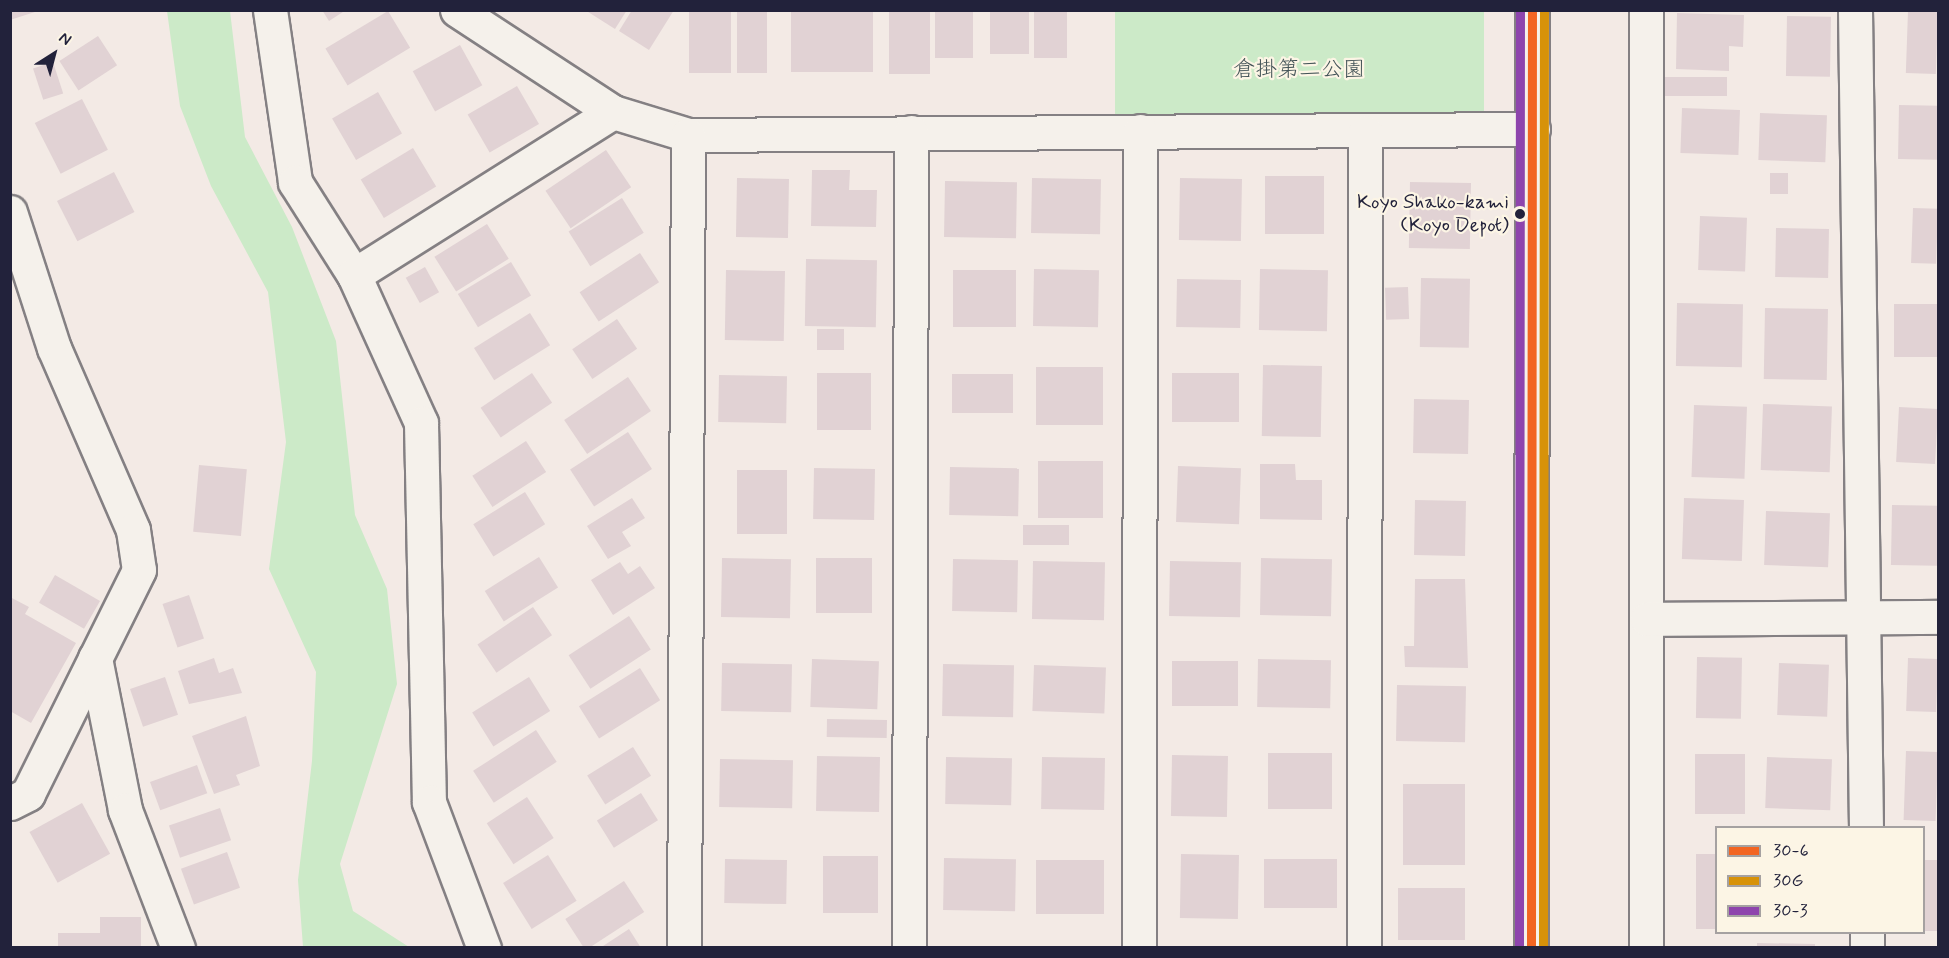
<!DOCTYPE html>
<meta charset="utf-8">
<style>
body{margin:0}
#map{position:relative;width:1949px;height:958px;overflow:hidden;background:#f3eae5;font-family:Mynerve,"Klee One",sans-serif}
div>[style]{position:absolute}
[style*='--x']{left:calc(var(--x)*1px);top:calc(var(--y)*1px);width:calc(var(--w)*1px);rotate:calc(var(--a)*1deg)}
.green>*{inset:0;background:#cceac8;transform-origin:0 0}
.building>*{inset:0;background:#e1d2d4;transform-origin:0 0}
.roads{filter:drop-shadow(2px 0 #848083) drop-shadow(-2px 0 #848083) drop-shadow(0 2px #848083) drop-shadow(0 -2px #848083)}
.minor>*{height:33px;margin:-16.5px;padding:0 16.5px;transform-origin:16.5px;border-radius:16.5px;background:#f5f1eb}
.bus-1>*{height:9px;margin:-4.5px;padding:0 4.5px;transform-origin:4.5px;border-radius:4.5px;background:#f26522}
.bus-2>*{height:9px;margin:-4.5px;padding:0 4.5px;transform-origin:4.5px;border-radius:4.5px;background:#d79209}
.bus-3>*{height:9px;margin:-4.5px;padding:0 4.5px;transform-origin:4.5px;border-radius:4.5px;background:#8e44ad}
.dots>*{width:16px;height:16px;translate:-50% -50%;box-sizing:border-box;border:3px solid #fcf5e5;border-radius:50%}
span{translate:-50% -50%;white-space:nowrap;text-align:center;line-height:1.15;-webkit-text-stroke:4.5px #fcf5e5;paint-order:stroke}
.bus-label{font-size:20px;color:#22223b}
.right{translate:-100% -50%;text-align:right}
.park-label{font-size:22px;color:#445458}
.frame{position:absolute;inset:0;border:12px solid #22223b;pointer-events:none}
.legend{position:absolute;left:1715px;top:826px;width:210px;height:108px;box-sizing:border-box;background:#fcf5e5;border:2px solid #a5a1a1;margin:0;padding:8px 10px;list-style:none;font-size:18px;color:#22223b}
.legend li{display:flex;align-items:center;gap:12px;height:30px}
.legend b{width:30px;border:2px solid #a5a1a1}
.north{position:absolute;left:24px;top:24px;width:60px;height:60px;-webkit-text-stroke:4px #fcf5e5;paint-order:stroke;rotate:36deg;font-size:16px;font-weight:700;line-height:24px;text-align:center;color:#22223b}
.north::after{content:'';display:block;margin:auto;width:21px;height:27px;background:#22223b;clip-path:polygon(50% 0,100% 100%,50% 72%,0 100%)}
</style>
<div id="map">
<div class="green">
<div style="clip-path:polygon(167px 11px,230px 11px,245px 137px,292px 227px,336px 341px,355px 515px,387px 589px,397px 684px,340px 864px,353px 911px,409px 947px,303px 947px,298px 880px,312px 761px,316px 672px,269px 569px,286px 442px,268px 292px,211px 186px,180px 106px)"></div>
<div style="left:1115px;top:11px;width:369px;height:120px"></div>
</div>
<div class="building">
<div style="clip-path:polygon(10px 10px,38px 10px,38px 11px,10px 20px)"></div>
<div style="clip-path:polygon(322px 10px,346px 10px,329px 21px)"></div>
<div style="clip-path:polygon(585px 10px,627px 10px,615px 29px)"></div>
<div style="clip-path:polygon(632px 10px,674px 10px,649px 50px,619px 31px)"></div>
<div style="left:689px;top:10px;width:42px;height:63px"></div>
<div style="left:737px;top:10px;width:30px;height:63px"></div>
<div style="left:791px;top:10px;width:82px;height:62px"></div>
<div style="left:889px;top:10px;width:41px;height:64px"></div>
<div style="left:935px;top:10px;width:38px;height:48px"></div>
<div style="left:990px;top:10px;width:39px;height:44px"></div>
<div style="left:1034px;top:10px;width:33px;height:48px"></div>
<div style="left:388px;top:11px;width:43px;height:73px;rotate:59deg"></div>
<div style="left:1908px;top:11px;width:30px;height:62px;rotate:2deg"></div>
<div style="clip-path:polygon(1677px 13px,1744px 15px,1743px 47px,1729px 46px,1729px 71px,1676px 69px)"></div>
<div style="left:1787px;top:16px;width:44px;height:60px;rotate:1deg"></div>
<div style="left:98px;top:36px;width:35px;height:46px;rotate:57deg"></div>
<div style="left:460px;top:45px;width:46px;height:54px;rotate:61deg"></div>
<div style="left:53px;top:62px;width:33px;height:21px;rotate:72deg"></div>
<div style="left:1663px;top:77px;width:64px;height:19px"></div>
<div style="left:517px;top:86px;width:44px;height:57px;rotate:60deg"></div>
<div style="left:378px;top:92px;width:48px;height:53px;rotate:60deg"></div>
<div style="left:82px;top:99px;width:57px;height:53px;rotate:63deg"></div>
<div style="left:1899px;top:105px;width:39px;height:54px;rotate:1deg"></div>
<div style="left:1682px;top:108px;width:58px;height:45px;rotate:2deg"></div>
<div style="left:1760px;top:113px;width:67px;height:47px;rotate:2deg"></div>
<div style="left:413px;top:148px;width:45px;height:61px;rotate:59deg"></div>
<div style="left:606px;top:150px;width:45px;height:73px;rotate:56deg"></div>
<div style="clip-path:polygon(812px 170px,850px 170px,849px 190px,877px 190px,876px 227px,811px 226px)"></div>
<div style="left:114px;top:172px;width:45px;height:64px;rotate:63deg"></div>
<div style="left:1770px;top:173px;width:18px;height:21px"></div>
<div style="left:1265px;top:176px;width:59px;height:58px"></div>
<div style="left:737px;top:178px;width:52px;height:59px;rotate:1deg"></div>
<div style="left:1032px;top:178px;width:69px;height:55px;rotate:1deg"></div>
<div style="left:1180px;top:178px;width:62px;height:62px;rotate:1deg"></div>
<div style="left:945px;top:181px;width:72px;height:56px;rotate:1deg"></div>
<div style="left:1410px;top:182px;width:61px;height:66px;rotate:1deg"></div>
<div style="left:622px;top:198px;width:41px;height:63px;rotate:58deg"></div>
<div style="left:1913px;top:208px;width:25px;height:55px;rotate:2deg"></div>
<div style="left:1700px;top:216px;width:47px;height:54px;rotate:2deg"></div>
<div style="left:487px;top:224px;width:41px;height:62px;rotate:58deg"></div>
<div style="left:1776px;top:228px;width:53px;height:49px;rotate:1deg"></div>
<div style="left:640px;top:253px;width:35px;height:72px;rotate:57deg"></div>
<div style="left:806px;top:259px;width:71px;height:67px;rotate:1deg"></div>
<div style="left:511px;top:262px;width:39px;height:62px;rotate:59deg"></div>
<div style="left:425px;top:267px;width:29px;height:22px;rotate:61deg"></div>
<div style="left:1034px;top:269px;width:65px;height:57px;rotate:1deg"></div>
<div style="left:1260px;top:269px;width:68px;height:61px;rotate:1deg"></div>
<div style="left:726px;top:270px;width:59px;height:70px;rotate:1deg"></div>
<div style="left:953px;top:270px;width:63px;height:57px"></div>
<div style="left:1421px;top:278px;width:49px;height:69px;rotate:1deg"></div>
<div style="left:1177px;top:279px;width:64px;height:48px;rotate:1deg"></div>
<div style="left:1408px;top:287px;width:32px;height:23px;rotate:88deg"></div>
<div style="left:1677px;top:303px;width:66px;height:63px;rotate:1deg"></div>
<div style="left:1938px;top:304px;width:53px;height:44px;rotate:90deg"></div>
<div style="left:1765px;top:308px;width:63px;height:71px;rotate:1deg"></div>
<div style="left:530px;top:313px;width:38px;height:66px;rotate:58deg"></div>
<div style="left:617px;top:319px;width:36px;height:54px;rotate:56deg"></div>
<div style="left:817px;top:329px;width:27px;height:21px"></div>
<div style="left:1263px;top:365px;width:59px;height:71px;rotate:1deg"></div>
<div style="left:1036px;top:367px;width:67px;height:58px"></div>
<div style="left:532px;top:373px;width:36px;height:62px;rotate:56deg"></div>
<div style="left:817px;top:373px;width:54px;height:57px"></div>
<div style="left:1172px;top:373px;width:67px;height:49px"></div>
<div style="left:952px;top:374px;width:61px;height:39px"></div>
<div style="left:719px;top:375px;width:68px;height:47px;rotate:1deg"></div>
<div style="left:628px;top:377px;width:41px;height:77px;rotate:56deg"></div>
<div style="left:1414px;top:399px;width:55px;height:54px;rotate:1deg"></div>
<div style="left:1763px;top:404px;width:69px;height:66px;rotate:2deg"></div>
<div style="left:1694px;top:405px;width:53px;height:72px;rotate:2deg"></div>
<div style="left:1899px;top:407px;width:39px;height:55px;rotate:3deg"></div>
<div style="left:628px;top:432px;width:44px;height:69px;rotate:57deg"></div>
<div style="left:526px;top:441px;width:37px;height:64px;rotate:57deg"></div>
<div style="left:1038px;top:461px;width:65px;height:57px"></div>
<div style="clip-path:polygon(1260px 464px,1295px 464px,1296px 480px,1322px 480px,1322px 520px,1260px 519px)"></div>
<div style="left:199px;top:465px;width:48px;height:67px;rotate:5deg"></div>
<div style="left:1178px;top:466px;width:63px;height:56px;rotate:2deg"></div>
<div style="left:950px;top:467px;width:69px;height:48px;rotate:1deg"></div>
<div style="left:814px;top:468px;width:61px;height:51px;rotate:1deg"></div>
<div style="left:737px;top:470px;width:50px;height:64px"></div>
<div style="left:525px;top:492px;width:38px;height:61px;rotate:58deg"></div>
<div style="clip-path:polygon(632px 498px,645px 518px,622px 532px,631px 546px,608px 559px,587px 526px)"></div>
<div style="left:1684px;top:498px;width:60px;height:61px;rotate:2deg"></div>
<div style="left:1415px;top:500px;width:51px;height:55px;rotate:1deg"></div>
<div style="left:1892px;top:505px;width:46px;height:60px;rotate:1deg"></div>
<div style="left:1766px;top:511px;width:64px;height:54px;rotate:2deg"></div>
<div style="left:1023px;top:525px;width:46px;height:20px"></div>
<div style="left:539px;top:557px;width:36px;height:64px;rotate:58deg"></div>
<div style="left:722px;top:558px;width:69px;height:59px;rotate:1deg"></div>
<div style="left:816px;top:558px;width:56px;height:55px"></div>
<div style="left:1261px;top:558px;width:71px;height:57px;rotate:1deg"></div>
<div style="left:953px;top:559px;width:65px;height:52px;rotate:1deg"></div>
<div style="left:1033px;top:561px;width:72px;height:58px;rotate:1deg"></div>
<div style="left:1170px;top:561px;width:71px;height:55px;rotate:1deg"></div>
<div style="clip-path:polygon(620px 562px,628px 574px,640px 566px,655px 588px,613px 615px,591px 580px)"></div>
<div style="left:55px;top:575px;width:52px;height:32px;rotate:30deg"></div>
<div style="clip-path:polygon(1415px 579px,1465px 579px,1468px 668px,1405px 667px,1404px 646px,1414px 646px)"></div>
<div style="left:189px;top:595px;width:46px;height:28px;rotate:71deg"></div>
<div style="clip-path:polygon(10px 597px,29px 607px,25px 614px,76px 643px,31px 723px,10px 711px)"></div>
<div style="left:533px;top:607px;width:34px;height:67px;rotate:56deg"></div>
<div style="left:629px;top:616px;width:40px;height:72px;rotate:57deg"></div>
<div style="left:1697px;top:657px;width:45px;height:61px;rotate:1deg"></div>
<div style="clip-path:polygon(214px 658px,219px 673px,233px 668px,242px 693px,189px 704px,178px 671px)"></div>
<div style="left:1908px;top:658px;width:30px;height:53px;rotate:2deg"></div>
<div style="left:812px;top:659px;width:67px;height:48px;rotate:2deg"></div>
<div style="left:1258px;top:659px;width:73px;height:48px;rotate:1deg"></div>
<div style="left:1172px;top:661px;width:66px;height:45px"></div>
<div style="left:722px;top:663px;width:70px;height:48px;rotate:1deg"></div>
<div style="left:1779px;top:663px;width:50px;height:52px;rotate:2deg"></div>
<div style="left:943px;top:664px;width:71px;height:52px;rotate:1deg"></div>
<div style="left:1034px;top:665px;width:72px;height:46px;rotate:2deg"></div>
<div style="left:640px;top:668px;width:38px;height:72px;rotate:58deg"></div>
<div style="left:165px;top:677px;width:40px;height:37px;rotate:71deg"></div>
<div style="left:529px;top:677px;width:40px;height:67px;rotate:58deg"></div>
<div style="left:1397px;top:685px;width:69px;height:56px;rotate:1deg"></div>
<div style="clip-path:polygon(246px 716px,260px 766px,236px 775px,240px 785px,214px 794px,192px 736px)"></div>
<div style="left:827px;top:719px;width:60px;height:18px;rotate:1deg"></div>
<div style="left:536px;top:730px;width:38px;height:75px;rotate:57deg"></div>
<div style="left:633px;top:747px;width:34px;height:54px;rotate:58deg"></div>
<div style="left:1906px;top:751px;width:32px;height:69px;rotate:2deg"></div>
<div style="left:1268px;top:753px;width:64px;height:56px"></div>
<div style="left:1695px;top:754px;width:50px;height:60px"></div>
<div style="left:1172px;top:755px;width:56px;height:61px;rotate:1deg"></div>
<div style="left:817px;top:756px;width:63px;height:55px;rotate:1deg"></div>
<div style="left:946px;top:757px;width:66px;height:47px;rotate:1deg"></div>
<div style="left:1042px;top:757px;width:63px;height:52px;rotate:1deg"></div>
<div style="left:1767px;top:757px;width:65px;height:51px;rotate:2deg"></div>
<div style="left:720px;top:759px;width:73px;height:48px;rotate:1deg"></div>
<div style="left:197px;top:765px;width:30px;height:50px;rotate:70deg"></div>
<div style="left:1403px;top:784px;width:62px;height:81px"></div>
<div style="left:641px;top:793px;width:32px;height:52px;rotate:58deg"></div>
<div style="left:527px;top:797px;width:49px;height:48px;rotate:57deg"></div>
<div style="left:82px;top:803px;width:58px;height:60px;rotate:61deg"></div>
<div style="left:220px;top:808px;width:34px;height:54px;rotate:71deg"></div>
<div style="left:227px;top:852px;width:38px;height:49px;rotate:70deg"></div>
<div style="left:1181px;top:854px;width:58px;height:64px;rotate:1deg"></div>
<div style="left:1696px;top:854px;width:20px;height:75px"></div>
<div style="left:548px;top:855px;width:54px;height:53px;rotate:58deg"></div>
<div style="left:823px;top:856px;width:55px;height:57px"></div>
<div style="left:944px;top:858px;width:72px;height:52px;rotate:1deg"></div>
<div style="left:725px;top:859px;width:62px;height:44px;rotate:1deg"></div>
<div style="left:1264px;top:859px;width:73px;height:49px"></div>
<div style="left:1036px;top:860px;width:68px;height:54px"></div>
<div style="left:1924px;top:860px;width:14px;height:71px"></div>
<div style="left:624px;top:881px;width:37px;height:70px;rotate:57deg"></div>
<div style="left:1398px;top:888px;width:67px;height:52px"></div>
<div style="clip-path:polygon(100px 917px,141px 917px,141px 948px,58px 948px,58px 933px,100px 933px)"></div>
<div style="clip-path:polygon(629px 929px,641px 948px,600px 948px)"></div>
<div style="clip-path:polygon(1757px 943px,1815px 944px,1815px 948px,1757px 948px)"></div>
</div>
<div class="roads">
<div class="minor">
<div style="--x:270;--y:10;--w:174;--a:81.7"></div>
<div style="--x:295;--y:182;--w:110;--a:57.6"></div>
<div style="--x:354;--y:275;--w:162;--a:65.6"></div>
<div style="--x:421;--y:423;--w:379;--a:88.8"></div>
<div style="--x:429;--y:802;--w:156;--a:69.4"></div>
<div style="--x:457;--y:10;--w:186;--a:33.2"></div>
<div style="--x:613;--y:112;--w:78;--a:17"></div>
<div style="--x:688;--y:135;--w:845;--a:-0.41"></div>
<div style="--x:1646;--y:10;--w:938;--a:90"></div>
<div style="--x:1855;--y:10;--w:818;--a:89.23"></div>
<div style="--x:10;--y:212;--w:143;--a:72.1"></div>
<div style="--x:54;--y:348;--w:198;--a:66.5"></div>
<div style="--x:133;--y:530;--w:40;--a:81.5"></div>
<div style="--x:139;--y:570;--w:250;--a:116.4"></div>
<div style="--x:28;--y:794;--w:20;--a:153"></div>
<div style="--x:354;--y:275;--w:306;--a:-32.2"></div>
<div style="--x:1647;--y:619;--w:291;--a:-0.4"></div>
<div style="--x:95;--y:658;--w:155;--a:78.8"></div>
<div style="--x:125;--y:810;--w:148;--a:69"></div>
<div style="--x:1867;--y:932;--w:16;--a:90"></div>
<div style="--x:684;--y:948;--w:813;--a:-89.72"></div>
<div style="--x:909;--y:948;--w:816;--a:-89.86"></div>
<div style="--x:1139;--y:948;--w:817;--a:-89.93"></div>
<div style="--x:1364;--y:948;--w:816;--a:-89.93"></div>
<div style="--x:1531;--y:948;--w:938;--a:-89.94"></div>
</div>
</div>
<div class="bus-1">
<div style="--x:1531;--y:948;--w:938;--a:-89.94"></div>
</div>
<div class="bus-2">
<div style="--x:1543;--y:948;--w:938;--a:-89.94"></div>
</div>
<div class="bus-3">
<div style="--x:1519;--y:948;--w:938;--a:-89.94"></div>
</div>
<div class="dots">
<div style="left:1520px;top:214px;background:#22223b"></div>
</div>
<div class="bus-label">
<span class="right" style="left:1509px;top:214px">Koyo Shako-kami<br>(Koyo Depot)</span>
</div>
<div class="park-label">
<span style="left:1299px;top:71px">倉掛第二公園</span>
</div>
<div class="frame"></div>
<ul class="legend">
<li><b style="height:8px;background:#f26522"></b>30-6</li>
<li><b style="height:8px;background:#d79209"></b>30G</li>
<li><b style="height:8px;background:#8e44ad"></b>30-3</li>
</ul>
<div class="north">N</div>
</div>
